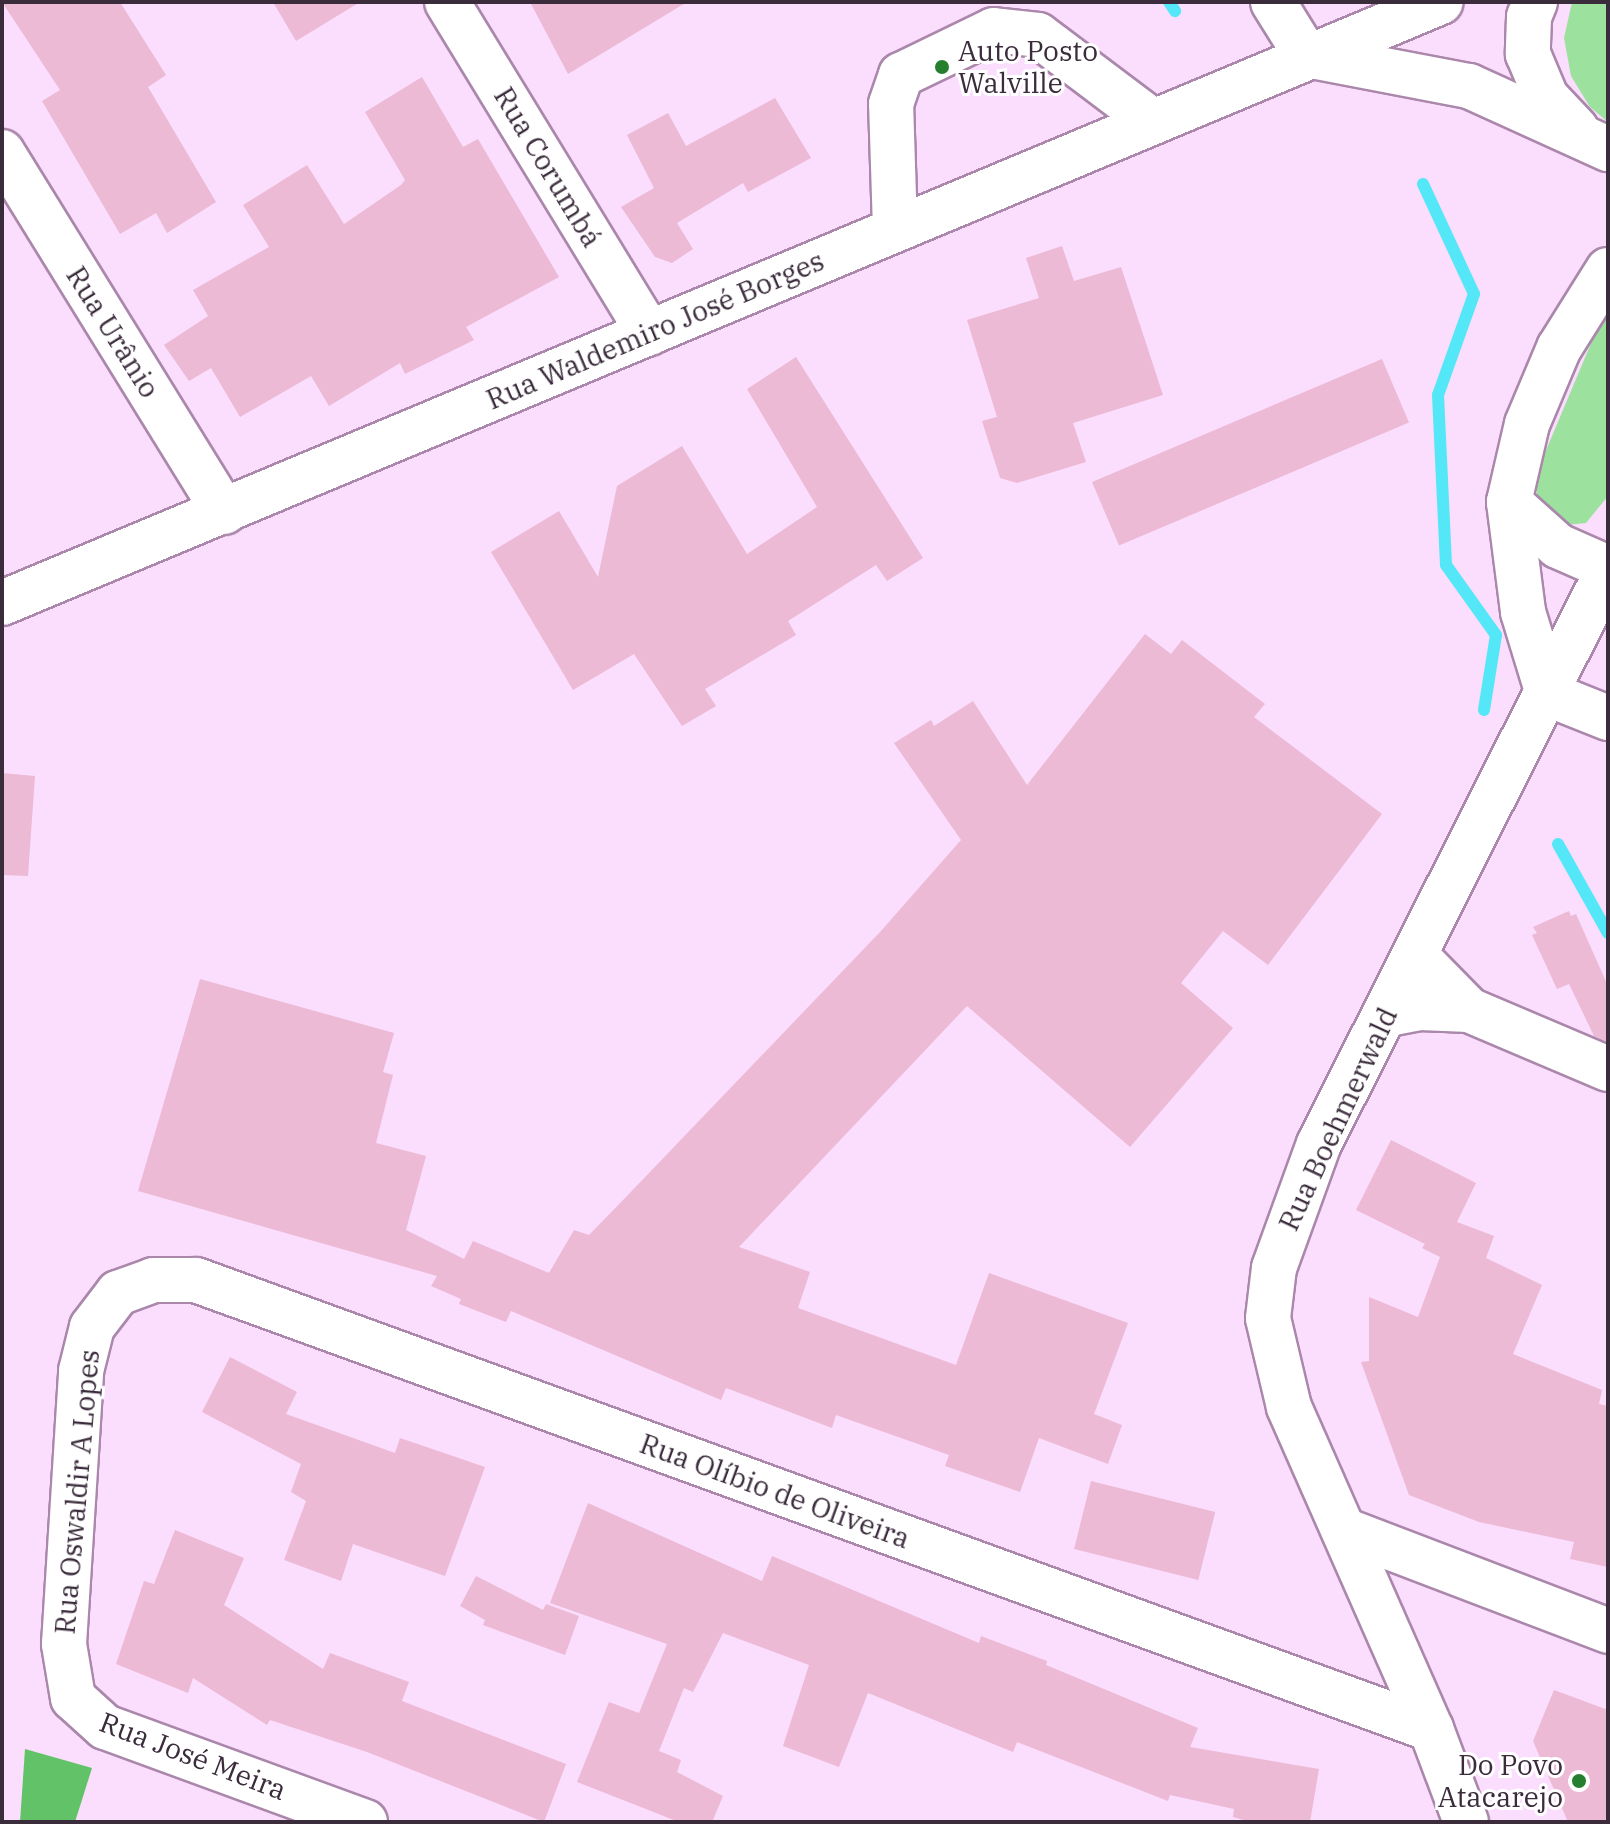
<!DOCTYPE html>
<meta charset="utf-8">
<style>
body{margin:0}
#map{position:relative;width:1610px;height:1824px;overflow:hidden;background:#fbddfd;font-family:"IBM Plex Serif",serif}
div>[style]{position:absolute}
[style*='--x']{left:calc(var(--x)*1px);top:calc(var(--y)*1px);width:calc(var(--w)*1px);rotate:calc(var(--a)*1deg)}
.green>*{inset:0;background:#9ce19e}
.forest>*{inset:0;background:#62c268}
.stream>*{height:12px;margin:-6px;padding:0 6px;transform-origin:6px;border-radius:6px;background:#53e7f7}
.building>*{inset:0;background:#ecbad5;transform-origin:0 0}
.roads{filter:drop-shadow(2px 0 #aa87ab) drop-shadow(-2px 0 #aa87ab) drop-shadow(0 2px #aa87ab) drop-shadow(0 -2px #aa87ab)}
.minor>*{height:44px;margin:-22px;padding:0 22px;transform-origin:22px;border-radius:22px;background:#fff}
.major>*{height:44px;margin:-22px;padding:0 22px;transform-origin:22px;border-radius:22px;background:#fff}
.dots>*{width:22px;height:22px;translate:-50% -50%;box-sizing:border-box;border:4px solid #fff;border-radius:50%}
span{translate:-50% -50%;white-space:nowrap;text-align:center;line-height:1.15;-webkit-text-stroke:6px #fff;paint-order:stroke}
.poi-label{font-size:28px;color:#3b2c3c}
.left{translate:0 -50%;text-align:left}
.right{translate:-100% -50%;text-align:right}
.street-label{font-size:28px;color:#3b2c3c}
.frame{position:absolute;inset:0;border:4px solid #3b2c3c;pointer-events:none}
</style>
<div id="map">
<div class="green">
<div style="clip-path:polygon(1572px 2px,1608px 2px,1608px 122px,1590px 107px,1571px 76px,1564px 38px)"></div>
<div style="clip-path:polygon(1608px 303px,1608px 496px,1586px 523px,1566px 525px,1549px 517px,1537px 497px,1536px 474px)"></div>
</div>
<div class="forest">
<div style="clip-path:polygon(25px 1749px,92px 1768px,75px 1822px,20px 1822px)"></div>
</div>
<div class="stream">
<div style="--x:1169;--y:2;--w:11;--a:56"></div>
<div style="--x:1423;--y:184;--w:121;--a:65.1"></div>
<div style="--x:1474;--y:294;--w:107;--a:109.6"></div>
<div style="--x:1438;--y:395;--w:170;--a:87.3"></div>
<div style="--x:1446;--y:565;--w:86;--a:54.5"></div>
<div style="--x:1496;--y:635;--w:76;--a:99.1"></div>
<div style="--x:1558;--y:844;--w:102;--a:60.7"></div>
</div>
<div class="building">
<div style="clip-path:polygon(2px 2px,120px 2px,166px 75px,148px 87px,216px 202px,167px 233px,156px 213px,120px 234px,42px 101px,60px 90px)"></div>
<div style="clip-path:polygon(273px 2px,360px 2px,296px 41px)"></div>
<div style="clip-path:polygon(530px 2px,687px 2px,568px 74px)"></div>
<div style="clip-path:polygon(422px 77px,463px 147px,478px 139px,559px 277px,466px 327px,474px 340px,405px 374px,400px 363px,329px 406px,311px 376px,240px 417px,211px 368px,189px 381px,164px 345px,208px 316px,193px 290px,269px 247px,243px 205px,307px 165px,344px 224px,401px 185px,405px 180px,365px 112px)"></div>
<div style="clip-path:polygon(775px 98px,811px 158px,748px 192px,743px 183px,677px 223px,693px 249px,672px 263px,655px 257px,621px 207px,654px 188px,627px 135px,668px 113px,686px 146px)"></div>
<div style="clip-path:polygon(1062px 246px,1074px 281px,1121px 267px,1163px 395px,1073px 423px,1086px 462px,1017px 483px,1000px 478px,982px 421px,997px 417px,967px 320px,1039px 298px,1026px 258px)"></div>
<div style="clip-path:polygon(796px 357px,923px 558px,887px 581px,876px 565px,788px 621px,796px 635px,705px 689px,716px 706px,682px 726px,634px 654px,573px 690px,491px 552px,559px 511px,598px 577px,617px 486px,682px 446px,747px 554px,817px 507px,747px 389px)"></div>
<div style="left:1382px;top:359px;width:69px;height:315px;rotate:67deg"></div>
<div style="clip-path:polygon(1145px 634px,1171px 654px,1182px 640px,1265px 704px,1254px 717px,1382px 814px,1268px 965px,1223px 931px,1181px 983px,1233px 1028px,1130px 1147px,967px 1006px,739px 1247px,810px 1272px,798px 1308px,956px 1365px,989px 1273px,1128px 1323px,1094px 1414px,1122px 1425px,1108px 1464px,1039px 1438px,1020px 1492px,945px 1466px,949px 1455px,836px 1415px,832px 1428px,726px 1388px,721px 1400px,511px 1311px,506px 1322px,459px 1304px,461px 1299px,431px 1286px,437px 1276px,138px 1191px,200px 979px,394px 1033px,383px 1072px,393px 1075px,376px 1143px,426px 1156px,406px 1230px,464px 1259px,473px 1241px,549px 1273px,574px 1230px,589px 1235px,626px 1197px,881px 931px,961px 840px,894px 743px,931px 720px,934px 726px,973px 701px,1027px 785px)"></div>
<div style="clip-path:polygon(2px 773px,35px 776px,28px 876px,2px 875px)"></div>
<div style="clip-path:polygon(1569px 911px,1571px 916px,1576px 914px,1608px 986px,1608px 1042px,1594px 1036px,1569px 984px,1557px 989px,1532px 935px,1537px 933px,1533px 927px)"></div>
<div style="clip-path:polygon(1391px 1140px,1476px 1183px,1457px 1222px,1494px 1236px,1486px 1258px,1542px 1285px,1513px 1354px,1602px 1390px,1599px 1404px,1608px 1406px,1608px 1567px,1570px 1559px,1574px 1542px,1479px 1522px,1409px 1495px,1361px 1362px,1369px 1361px,1369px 1297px,1418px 1317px,1440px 1257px,1422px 1248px,1425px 1244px,1356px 1210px)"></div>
<div style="clip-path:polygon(230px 1357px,297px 1392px,286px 1414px,395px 1453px,400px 1438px,485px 1467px,445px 1576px,353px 1544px,341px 1581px,284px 1560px,306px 1501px,291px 1492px,301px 1464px,202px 1412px)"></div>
<div style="left:1091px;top:1481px;width:128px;height:70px;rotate:14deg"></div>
<div style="clip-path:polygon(588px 1503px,762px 1581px,772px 1556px,979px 1643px,981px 1636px,1047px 1661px,1046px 1665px,1198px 1728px,1190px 1747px,1319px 1769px,1310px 1822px,1250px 1822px,1233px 1817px,1234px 1809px,1170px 1795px,1168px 1801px,1017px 1742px,1013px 1752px,868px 1693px,839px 1767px,783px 1746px,809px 1665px,723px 1633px,693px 1692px,684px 1688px,659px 1751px,681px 1760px,677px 1772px,723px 1796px,712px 1822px,679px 1822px,577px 1782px,609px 1702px,639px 1713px,667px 1644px,550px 1603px)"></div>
<div style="clip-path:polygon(175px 1530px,244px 1558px,224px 1605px,323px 1669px,330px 1653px,409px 1682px,402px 1701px,566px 1764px,544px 1822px,367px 1752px,270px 1720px,267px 1725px,193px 1678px,188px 1693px,116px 1664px,144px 1581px,154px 1584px)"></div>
<div style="clip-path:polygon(476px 1576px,543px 1610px,546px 1604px,579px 1616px,565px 1655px,483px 1625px,485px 1620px,460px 1606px)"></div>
<div style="clip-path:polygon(1554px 1690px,1608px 1710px,1608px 1822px,1568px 1822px,1533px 1741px)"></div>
</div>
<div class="roads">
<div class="minor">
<div style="--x:447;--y:2;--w:388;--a:58.6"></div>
<div style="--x:1273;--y:2;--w:62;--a:58.1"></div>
<div style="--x:2;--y:152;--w:423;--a:58.3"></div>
<div style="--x:895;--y:229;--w:125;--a:-91.8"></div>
<div style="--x:891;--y:104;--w:31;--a:-71"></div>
<div style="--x:901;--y:75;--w:103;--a:-25.8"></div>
<div style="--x:994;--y:30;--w:44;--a:6.5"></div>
<div style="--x:1038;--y:35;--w:141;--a:37"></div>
<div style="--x:1608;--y:270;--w:92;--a:122.1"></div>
<div style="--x:1559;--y:348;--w:82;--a:112.8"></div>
<div style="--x:1527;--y:424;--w:80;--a:103"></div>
<div style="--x:1509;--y:502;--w:111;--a:82.7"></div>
<div style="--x:1523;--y:612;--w:86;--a:73"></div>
<div style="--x:1548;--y:694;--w:65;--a:21.8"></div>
<div style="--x:1509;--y:502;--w:66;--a:41.9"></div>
<div style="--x:1558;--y:546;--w:55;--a:23.7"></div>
<div style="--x:1415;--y:955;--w:77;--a:45.5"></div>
<div style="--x:1469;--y:1010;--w:151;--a:23"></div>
<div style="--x:1384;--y:1015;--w:37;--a:-11"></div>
<div style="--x:1420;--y:1008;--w:49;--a:2.3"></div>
<div style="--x:1344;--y:1530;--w:283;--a:20.9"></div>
<div style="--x:365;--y:1822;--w:277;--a:-159.9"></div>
<div style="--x:105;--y:1727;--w:43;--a:-137.8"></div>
<div style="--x:73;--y:1698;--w:55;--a:-99.5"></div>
<div style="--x:64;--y:1644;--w:274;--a:-86.4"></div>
<div style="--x:81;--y:1371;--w:45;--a:-76"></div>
<div style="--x:92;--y:1327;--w:43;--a:-52.6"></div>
<div style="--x:118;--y:1293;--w:37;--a:-20"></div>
<div style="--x:153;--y:1280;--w:43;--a:0"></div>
<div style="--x:196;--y:1280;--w:1314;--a:19.98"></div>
</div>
<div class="major">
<div style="--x:1535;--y:2;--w:16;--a:112"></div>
<div style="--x:1529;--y:17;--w:37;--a:92"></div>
<div style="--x:1528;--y:54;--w:47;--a:67.3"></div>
<div style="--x:1546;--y:97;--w:44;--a:46.8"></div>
<div style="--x:1306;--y:55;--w:166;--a:10.8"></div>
<div style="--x:1469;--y:86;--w:153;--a:24.4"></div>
<div style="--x:2;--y:603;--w:1559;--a:-22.67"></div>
<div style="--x:1466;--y:1822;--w:99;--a:-110.6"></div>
<div style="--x:1431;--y:1729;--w:352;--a:-113.8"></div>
<div style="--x:1289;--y:1407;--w:91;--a:-103.3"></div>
<div style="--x:1268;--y:1318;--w:50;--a:-83.2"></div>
<div style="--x:1274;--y:1268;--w:132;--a:-70.1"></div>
<div style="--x:1319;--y:1144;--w:643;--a:-63.28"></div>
</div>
</div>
<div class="dots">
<div style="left:942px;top:67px;background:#257f2f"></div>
<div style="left:1579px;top:1781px;background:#257f2f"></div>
</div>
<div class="poi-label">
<span class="left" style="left:958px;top:67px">Auto Posto<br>Walville</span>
<span class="right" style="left:1563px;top:1781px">Do Povo<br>Atacarejo</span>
</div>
<div class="street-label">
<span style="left:548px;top:167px;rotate:59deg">Rua Corumbá</span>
<span style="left:655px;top:330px;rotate:-23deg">Rua Waldemiro José Borges</span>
<span style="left:113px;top:332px;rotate:58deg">Rua Urânio</span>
<span style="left:1338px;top:1119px;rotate:-65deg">Rua Boehmerwald</span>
<span style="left:775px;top:1491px;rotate:20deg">Rua Olíbio de Oliveira</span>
<span style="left:77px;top:1492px;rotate:-85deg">Rua Oswaldir A Lopes</span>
<span style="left:193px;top:1756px;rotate:21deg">Rua José Meira</span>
</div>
<div class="frame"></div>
</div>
